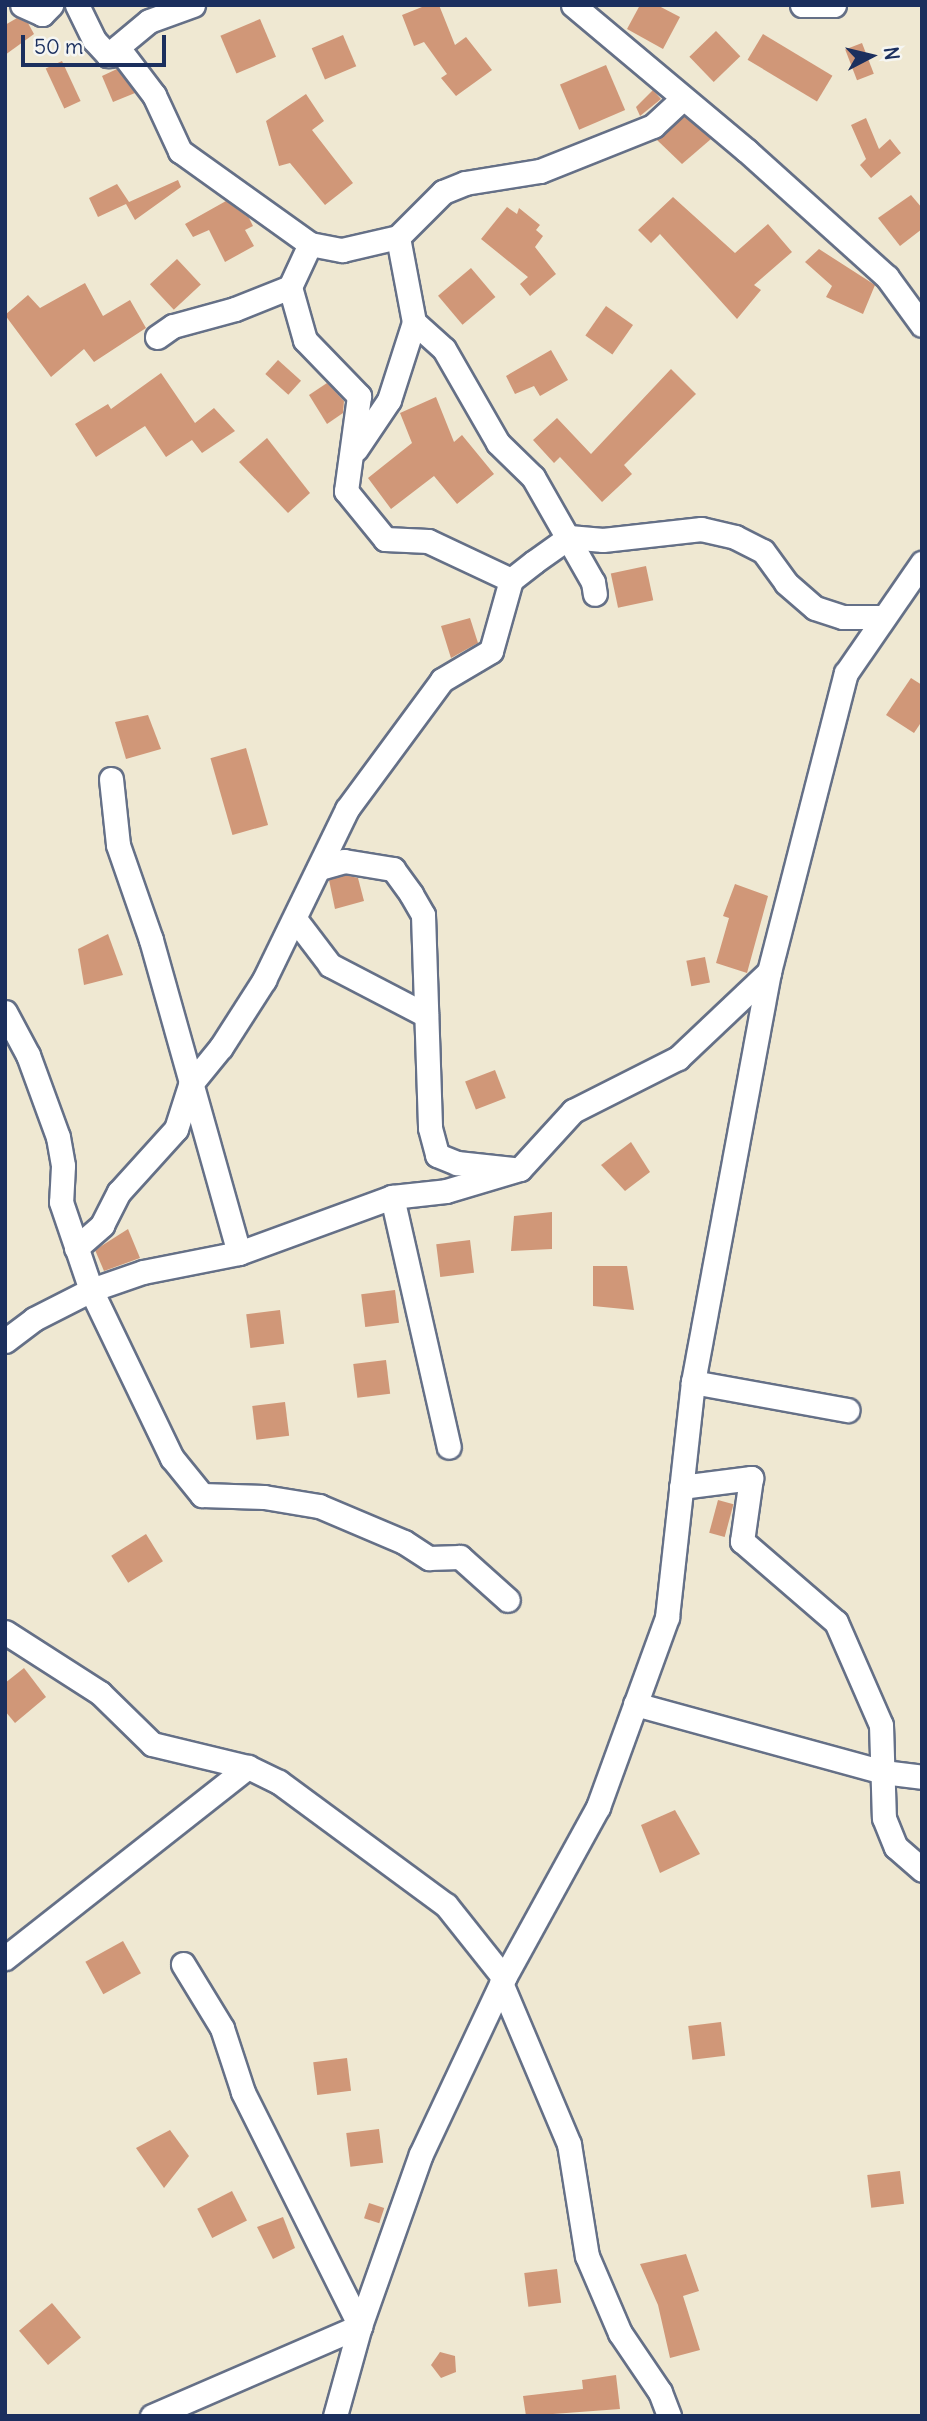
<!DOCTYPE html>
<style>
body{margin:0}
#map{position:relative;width:927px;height:2421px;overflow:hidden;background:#efe8d2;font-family:Delius,sans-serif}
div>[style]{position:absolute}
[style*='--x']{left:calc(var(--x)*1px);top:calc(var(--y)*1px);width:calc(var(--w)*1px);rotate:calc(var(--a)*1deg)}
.building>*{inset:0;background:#d09778;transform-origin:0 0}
.roads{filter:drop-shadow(2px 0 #657087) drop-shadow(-2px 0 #657087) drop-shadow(0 2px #657087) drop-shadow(0 -2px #657087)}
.street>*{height:23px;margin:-11.5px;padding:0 11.5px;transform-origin:11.5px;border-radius:11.5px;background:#fff}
span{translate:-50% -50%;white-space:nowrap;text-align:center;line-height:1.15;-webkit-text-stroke:5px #f6f6f2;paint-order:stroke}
.frame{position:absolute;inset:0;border:7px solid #1b2f5e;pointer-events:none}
.north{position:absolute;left:836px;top:21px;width:70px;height:70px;-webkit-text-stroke:5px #f6f6f2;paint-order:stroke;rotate:83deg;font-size:19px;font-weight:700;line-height:28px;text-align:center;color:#1b2f5e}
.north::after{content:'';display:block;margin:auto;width:24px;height:32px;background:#1b2f5e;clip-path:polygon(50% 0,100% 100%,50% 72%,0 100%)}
.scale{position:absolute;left:21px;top:35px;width:145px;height:32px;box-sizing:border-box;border:4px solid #1b2f5e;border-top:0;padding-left:9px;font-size:21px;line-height:24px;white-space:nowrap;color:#1b2f5e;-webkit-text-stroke:5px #f6f6f2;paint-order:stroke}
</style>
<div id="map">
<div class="building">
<div style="clip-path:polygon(427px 5px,439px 5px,455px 45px,466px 37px,492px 70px,456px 96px,441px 78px,447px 74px,424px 42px,414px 46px,402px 15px)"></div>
<div style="clip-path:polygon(640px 5px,657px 5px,680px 17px,663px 49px,627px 29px)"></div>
<div style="clip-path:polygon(17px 18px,28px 23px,34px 34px,5px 55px,5px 25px)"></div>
<div style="left:260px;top:19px;width:41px;height:43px;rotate:67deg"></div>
<div style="left:716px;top:31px;width:35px;height:37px;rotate:46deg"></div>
<div style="left:763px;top:34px;width:81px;height:30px;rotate:31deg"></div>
<div style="left:343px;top:35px;width:34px;height:34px;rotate:67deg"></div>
<div style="left:862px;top:43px;width:33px;height:18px;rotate:69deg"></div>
<div style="left:62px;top:61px;width:44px;height:18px;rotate:65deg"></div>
<div style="left:606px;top:65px;width:49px;height:50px;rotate:67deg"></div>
<div style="clip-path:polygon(117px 69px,135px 93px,113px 102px,102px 76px)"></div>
<div style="clip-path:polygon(653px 90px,661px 99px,640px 116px,636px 107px)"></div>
<div style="clip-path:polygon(306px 94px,324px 121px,312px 130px,353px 183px,325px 205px,290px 163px,279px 166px,266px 121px)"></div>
<div style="clip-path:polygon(684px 116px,711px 139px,682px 164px,657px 140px)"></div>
<div style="clip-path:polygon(866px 118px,879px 149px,890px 139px,901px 153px,871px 178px,860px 165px,866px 159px,851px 125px)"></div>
<div style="clip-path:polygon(178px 180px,181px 187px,135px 220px,126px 204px,98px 217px,89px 198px,117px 184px,129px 202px)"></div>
<div style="clip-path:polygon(911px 195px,922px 208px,922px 229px,900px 246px,878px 218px)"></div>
<div style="clip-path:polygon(673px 197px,735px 253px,768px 224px,792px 252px,754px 285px,761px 290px,737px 319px,660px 234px,651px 243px,638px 230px)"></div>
<div style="clip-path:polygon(226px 201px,249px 218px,253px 226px,245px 230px,254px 246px,225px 262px,209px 230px,193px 237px,185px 224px)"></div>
<div style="clip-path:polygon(507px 207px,517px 214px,519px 208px,540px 225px,536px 230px,543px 236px,535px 247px,556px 274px,530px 296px,520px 284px,528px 277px,481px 239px)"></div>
<div style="clip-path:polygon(819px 249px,875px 285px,863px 314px,826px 297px,832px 286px,805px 262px)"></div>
<div style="left:177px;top:259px;width:35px;height:37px;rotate:47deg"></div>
<div style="left:471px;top:268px;width:38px;height:43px;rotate:50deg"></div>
<div style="clip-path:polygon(85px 283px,103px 316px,130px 300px,146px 328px,94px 362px,84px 349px,51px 377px,5px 315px,28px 295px,40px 308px)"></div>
<div style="left:606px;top:306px;width:33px;height:36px;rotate:35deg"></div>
<div style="clip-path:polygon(551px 350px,568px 380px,540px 396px,534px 386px,515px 394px,506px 376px)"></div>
<div style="left:278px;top:360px;width:31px;height:19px;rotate:42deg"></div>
<div style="clip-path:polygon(671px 369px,696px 394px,624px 465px,632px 474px,602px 502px,560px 457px,554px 463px,533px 440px,557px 418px,591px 454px)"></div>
<div style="clip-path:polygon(161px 373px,195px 423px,214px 408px,235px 431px,202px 453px,192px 440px,166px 457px,145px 426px,96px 457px,75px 424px,108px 404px,111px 409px)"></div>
<div style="clip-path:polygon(327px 383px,344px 401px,343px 413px,327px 424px,309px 395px)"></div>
<div style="clip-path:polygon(436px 397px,454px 442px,462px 435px,494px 474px,457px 504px,434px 476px,391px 509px,368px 478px,412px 443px,400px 413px)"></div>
<div style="clip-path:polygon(267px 438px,310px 493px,288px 513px,239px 462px)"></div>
<div style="left:646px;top:566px;width:35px;height:36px;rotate:78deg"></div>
<div style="clip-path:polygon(470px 618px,478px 643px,451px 658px,441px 626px)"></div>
<div style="clip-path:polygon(911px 678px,922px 685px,922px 721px,914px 733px,886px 715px)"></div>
<div style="clip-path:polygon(148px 715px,161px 749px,126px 759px,115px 722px)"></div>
<div style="left:246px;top:748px;width:80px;height:37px;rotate:74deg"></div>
<div style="clip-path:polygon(345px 875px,358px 878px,364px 901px,335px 909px,329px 880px)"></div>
<div style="clip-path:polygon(735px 884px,768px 896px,747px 973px,716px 963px,729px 918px,723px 916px)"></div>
<div style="clip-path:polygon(108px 934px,123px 975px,84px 985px,78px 949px)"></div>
<div style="left:705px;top:957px;width:26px;height:19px;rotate:79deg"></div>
<div style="left:495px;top:1070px;width:30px;height:32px;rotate:69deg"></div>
<div style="clip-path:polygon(631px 1142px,650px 1172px,625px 1191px,601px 1165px)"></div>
<div style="clip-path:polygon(552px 1212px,552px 1249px,511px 1251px,514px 1216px)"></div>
<div style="clip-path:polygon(128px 1229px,140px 1258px,104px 1271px,95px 1250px)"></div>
<div style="left:470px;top:1240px;width:33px;height:34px;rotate:83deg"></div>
<div style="clip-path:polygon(593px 1266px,627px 1266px,634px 1310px,593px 1306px)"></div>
<div style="left:395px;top:1290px;width:33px;height:34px;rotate:83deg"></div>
<div style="left:280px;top:1310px;width:34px;height:34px;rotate:83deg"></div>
<div style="left:386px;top:1360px;width:34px;height:33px;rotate:83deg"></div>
<div style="left:285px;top:1402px;width:34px;height:33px;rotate:83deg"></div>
<div style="left:718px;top:1500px;width:16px;height:34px;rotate:15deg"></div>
<div style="left:146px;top:1534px;width:32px;height:41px;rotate:58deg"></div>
<div style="clip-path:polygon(24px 1668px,46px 1697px,15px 1723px,5px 1711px,5px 1683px)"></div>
<div style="clip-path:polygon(675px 1810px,700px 1854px,660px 1873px,641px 1825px)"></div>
<div style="left:123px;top:1941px;width:37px;height:43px;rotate:61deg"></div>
<div style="left:721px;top:2022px;width:34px;height:33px;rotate:83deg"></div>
<div style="left:347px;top:2058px;width:33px;height:34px;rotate:83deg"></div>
<div style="left:379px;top:2129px;width:34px;height:33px;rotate:83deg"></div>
<div style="clip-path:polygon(170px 2130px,189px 2156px,164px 2188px,136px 2148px)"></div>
<div style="left:900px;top:2171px;width:33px;height:33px;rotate:83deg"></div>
<div style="left:232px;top:2191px;width:33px;height:39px;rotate:63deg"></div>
<div style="left:369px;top:2203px;width:16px;height:16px;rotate:18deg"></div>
<div style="clip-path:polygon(283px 2217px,295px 2248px,273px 2259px,257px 2227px)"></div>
<div style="clip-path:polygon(686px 2254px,699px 2291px,683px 2296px,700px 2350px,670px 2358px,658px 2305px,640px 2264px)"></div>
<div style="left:557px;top:2269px;width:34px;height:33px;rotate:83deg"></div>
<div style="left:52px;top:2303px;width:45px;height:43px;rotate:50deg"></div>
<div style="clip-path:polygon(440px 2352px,455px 2356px,456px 2372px,441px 2378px,431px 2365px)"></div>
<div style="clip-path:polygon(616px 2375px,620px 2409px,526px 2416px,523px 2396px,583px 2389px,582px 2380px)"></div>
</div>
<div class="roads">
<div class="street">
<div style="--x:22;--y:5;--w:22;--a:24"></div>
<div style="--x:42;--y:14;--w:13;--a:-45"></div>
<div style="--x:77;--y:5;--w:39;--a:64"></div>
<div style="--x:94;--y:40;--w:21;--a:47"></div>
<div style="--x:108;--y:55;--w:14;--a:-8"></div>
<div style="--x:122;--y:53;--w:53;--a:52.7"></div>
<div style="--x:154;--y:95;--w:62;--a:65.1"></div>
<div style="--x:180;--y:151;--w:160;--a:35.6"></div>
<div style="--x:310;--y:244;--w:33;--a:11"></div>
<div style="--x:342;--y:250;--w:57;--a:-13.1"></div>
<div style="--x:398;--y:237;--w:64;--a:-45"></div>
<div style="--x:443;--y:192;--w:24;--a:-22"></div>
<div style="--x:465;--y:183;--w:76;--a:-9.1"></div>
<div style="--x:540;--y:171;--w:122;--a:-21.7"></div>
<div style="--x:653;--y:126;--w:41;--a:-43"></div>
<div style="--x:573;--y:5;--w:227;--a:40"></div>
<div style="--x:747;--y:151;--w:188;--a:42"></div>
<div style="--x:887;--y:277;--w:59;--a:53.9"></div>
<div style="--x:802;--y:5;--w:32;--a:0"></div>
<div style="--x:108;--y:55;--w:53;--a:-39.7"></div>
<div style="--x:149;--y:21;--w:47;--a:-20"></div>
<div style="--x:290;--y:287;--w:55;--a:74.2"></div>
<div style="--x:305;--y:340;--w:78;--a:46"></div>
<div style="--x:359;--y:396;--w:96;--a:97.8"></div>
<div style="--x:346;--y:491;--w:62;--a:50.9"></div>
<div style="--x:385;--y:539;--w:43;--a:2.7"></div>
<div style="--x:428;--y:541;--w:92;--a:25.2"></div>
<div style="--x:414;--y:322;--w:40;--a:42"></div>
<div style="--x:444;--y:349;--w:108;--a:60.1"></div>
<div style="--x:498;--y:443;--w:49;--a:44.2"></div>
<div style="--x:533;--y:477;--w:121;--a:60.3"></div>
<div style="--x:593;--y:582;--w:12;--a:81"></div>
<div style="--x:157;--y:337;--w:19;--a:-35"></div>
<div style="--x:173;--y:326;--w:64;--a:-15.3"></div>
<div style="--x:235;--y:309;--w:59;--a:-21.8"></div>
<div style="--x:290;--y:287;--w:47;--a:-65.1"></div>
<div style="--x:356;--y:449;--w:59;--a:-56"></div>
<div style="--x:389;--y:400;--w:82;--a:-72.2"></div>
<div style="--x:414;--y:322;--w:86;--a:-100.7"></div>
<div style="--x:111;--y:779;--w:66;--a:83.9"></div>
<div style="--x:118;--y:845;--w:101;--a:70.8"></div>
<div style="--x:151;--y:940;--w:325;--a:74.3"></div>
<div style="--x:320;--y:868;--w:25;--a:-16"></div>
<div style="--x:344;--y:861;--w:50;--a:9.3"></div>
<div style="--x:393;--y:869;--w:31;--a:54"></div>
<div style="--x:411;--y:894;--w:24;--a:60"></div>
<div style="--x:423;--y:915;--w:213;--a:88.1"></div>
<div style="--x:430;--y:1128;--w:28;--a:75"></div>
<div style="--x:437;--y:1155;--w:22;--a:22"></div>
<div style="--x:457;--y:1163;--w:56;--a:6.1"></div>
<div style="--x:295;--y:919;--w:58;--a:52.7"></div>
<div style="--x:330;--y:965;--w:108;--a:27.5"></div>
<div style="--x:5;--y:1012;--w:49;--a:61.9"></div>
<div style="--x:28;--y:1055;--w:87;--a:69.9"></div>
<div style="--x:58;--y:1137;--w:29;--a:80"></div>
<div style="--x:63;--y:1166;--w:36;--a:93"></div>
<div style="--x:61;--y:1202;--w:93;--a:71.2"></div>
<div style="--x:91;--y:1290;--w:187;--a:64.3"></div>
<div style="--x:172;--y:1458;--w:48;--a:51"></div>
<div style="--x:202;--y:1495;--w:62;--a:1.8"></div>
<div style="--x:264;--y:1497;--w:56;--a:9.3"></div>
<div style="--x:319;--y:1506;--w:92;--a:23"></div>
<div style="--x:404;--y:1542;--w:30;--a:33"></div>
<div style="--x:429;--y:1558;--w:31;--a:-2"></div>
<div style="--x:460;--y:1557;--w:64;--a:41.9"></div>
<div style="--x:392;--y:1197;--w:256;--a:77.2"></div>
<div style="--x:76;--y:1248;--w:35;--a:-41"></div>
<div style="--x:102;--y:1225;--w:37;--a:-63"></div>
<div style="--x:119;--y:1192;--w:85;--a:-47.9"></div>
<div style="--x:176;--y:1129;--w:46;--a:-72.3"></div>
<div style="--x:190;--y:1085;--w:49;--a:-50.8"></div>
<div style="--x:221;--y:1047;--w:80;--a:-57.3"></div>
<div style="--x:264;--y:980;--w:190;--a:-64.1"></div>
<div style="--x:347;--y:809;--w:160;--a:-53.6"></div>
<div style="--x:442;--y:680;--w:57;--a:-30.6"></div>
<div style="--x:491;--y:651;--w:74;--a:-74.3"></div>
<div style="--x:511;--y:580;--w:29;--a:-38"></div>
<div style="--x:534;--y:562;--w:43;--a:-35.5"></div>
<div style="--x:569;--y:537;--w:34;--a:5"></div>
<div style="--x:603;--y:540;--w:99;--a:-6.4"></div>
<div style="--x:701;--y:529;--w:35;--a:13"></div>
<div style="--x:735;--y:537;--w:31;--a:27"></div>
<div style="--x:763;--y:551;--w:39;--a:54"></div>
<div style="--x:786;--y:583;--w:38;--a:41"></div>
<div style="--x:815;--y:608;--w:29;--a:18"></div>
<div style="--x:843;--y:617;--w:41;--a:0"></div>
<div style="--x:5;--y:1341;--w:36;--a:-37"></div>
<div style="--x:34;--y:1319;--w:64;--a:-27"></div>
<div style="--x:91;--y:1290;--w:55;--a:-19.1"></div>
<div style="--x:143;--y:1272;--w:98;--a:-11.2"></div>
<div style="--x:239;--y:1253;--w:163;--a:-20.1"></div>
<div style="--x:392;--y:1197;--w:54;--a:-6.3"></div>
<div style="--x:446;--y:1191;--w:77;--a:-16.6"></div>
<div style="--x:520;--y:1169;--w:79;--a:-47.6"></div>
<div style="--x:573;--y:1111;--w:118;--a:-26.8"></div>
<div style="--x:678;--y:1058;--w:125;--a:-43.4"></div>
<div style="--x:693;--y:1382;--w:157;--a:10.3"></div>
<div style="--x:681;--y:1487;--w:71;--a:-7.3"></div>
<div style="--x:751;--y:1478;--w:64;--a:98.1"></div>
<div style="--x:742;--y:1541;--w:124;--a:40.8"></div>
<div style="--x:836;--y:1622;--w:112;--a:66.4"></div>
<div style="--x:881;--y:1725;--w:93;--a:88.2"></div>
<div style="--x:884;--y:1818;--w:31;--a:68"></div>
<div style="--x:896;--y:1847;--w:35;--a:41"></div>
<div style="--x:5;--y:1632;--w:113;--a:32.7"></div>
<div style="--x:100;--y:1693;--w:73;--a:44.4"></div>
<div style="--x:152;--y:1744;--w:99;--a:13.5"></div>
<div style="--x:248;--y:1767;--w:34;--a:26"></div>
<div style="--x:279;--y:1782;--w:207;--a:36.4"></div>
<div style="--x:446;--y:1905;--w:93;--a:51.5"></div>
<div style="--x:635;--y:1704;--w:257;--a:15.3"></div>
<div style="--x:883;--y:1772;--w:39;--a:7"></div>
<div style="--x:5;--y:1958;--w:309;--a:-38.2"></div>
<div style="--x:501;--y:1983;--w:175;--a:67.1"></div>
<div style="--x:569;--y:2144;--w:113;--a:80.9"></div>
<div style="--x:587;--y:2256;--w:84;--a:66.8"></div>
<div style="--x:620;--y:2333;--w:71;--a:55.9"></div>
<div style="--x:660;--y:2392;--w:26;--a:69"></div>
<div style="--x:152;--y:2416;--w:227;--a:-23.4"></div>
<div style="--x:360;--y:2326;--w:262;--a:-116.6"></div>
<div style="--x:243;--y:2092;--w:67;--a:-108.2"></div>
<div style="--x:222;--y:2028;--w:75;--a:-121.4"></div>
<div style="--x:335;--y:2416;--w:93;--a:-74.5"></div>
<div style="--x:360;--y:2326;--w:182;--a:-70.5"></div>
<div style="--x:421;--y:2154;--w:195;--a:-64.8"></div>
<div style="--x:504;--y:1978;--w:195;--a:-61.2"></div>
<div style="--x:598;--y:1807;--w:202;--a:-70"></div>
<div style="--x:667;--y:1617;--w:236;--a:-83.7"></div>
<div style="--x:693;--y:1382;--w:417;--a:-79.5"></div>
<div style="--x:769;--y:972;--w:309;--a:-75.6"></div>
<div style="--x:846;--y:673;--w:134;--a:-55.4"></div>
</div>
</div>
<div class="frame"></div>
<div class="north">N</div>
<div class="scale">50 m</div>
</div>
